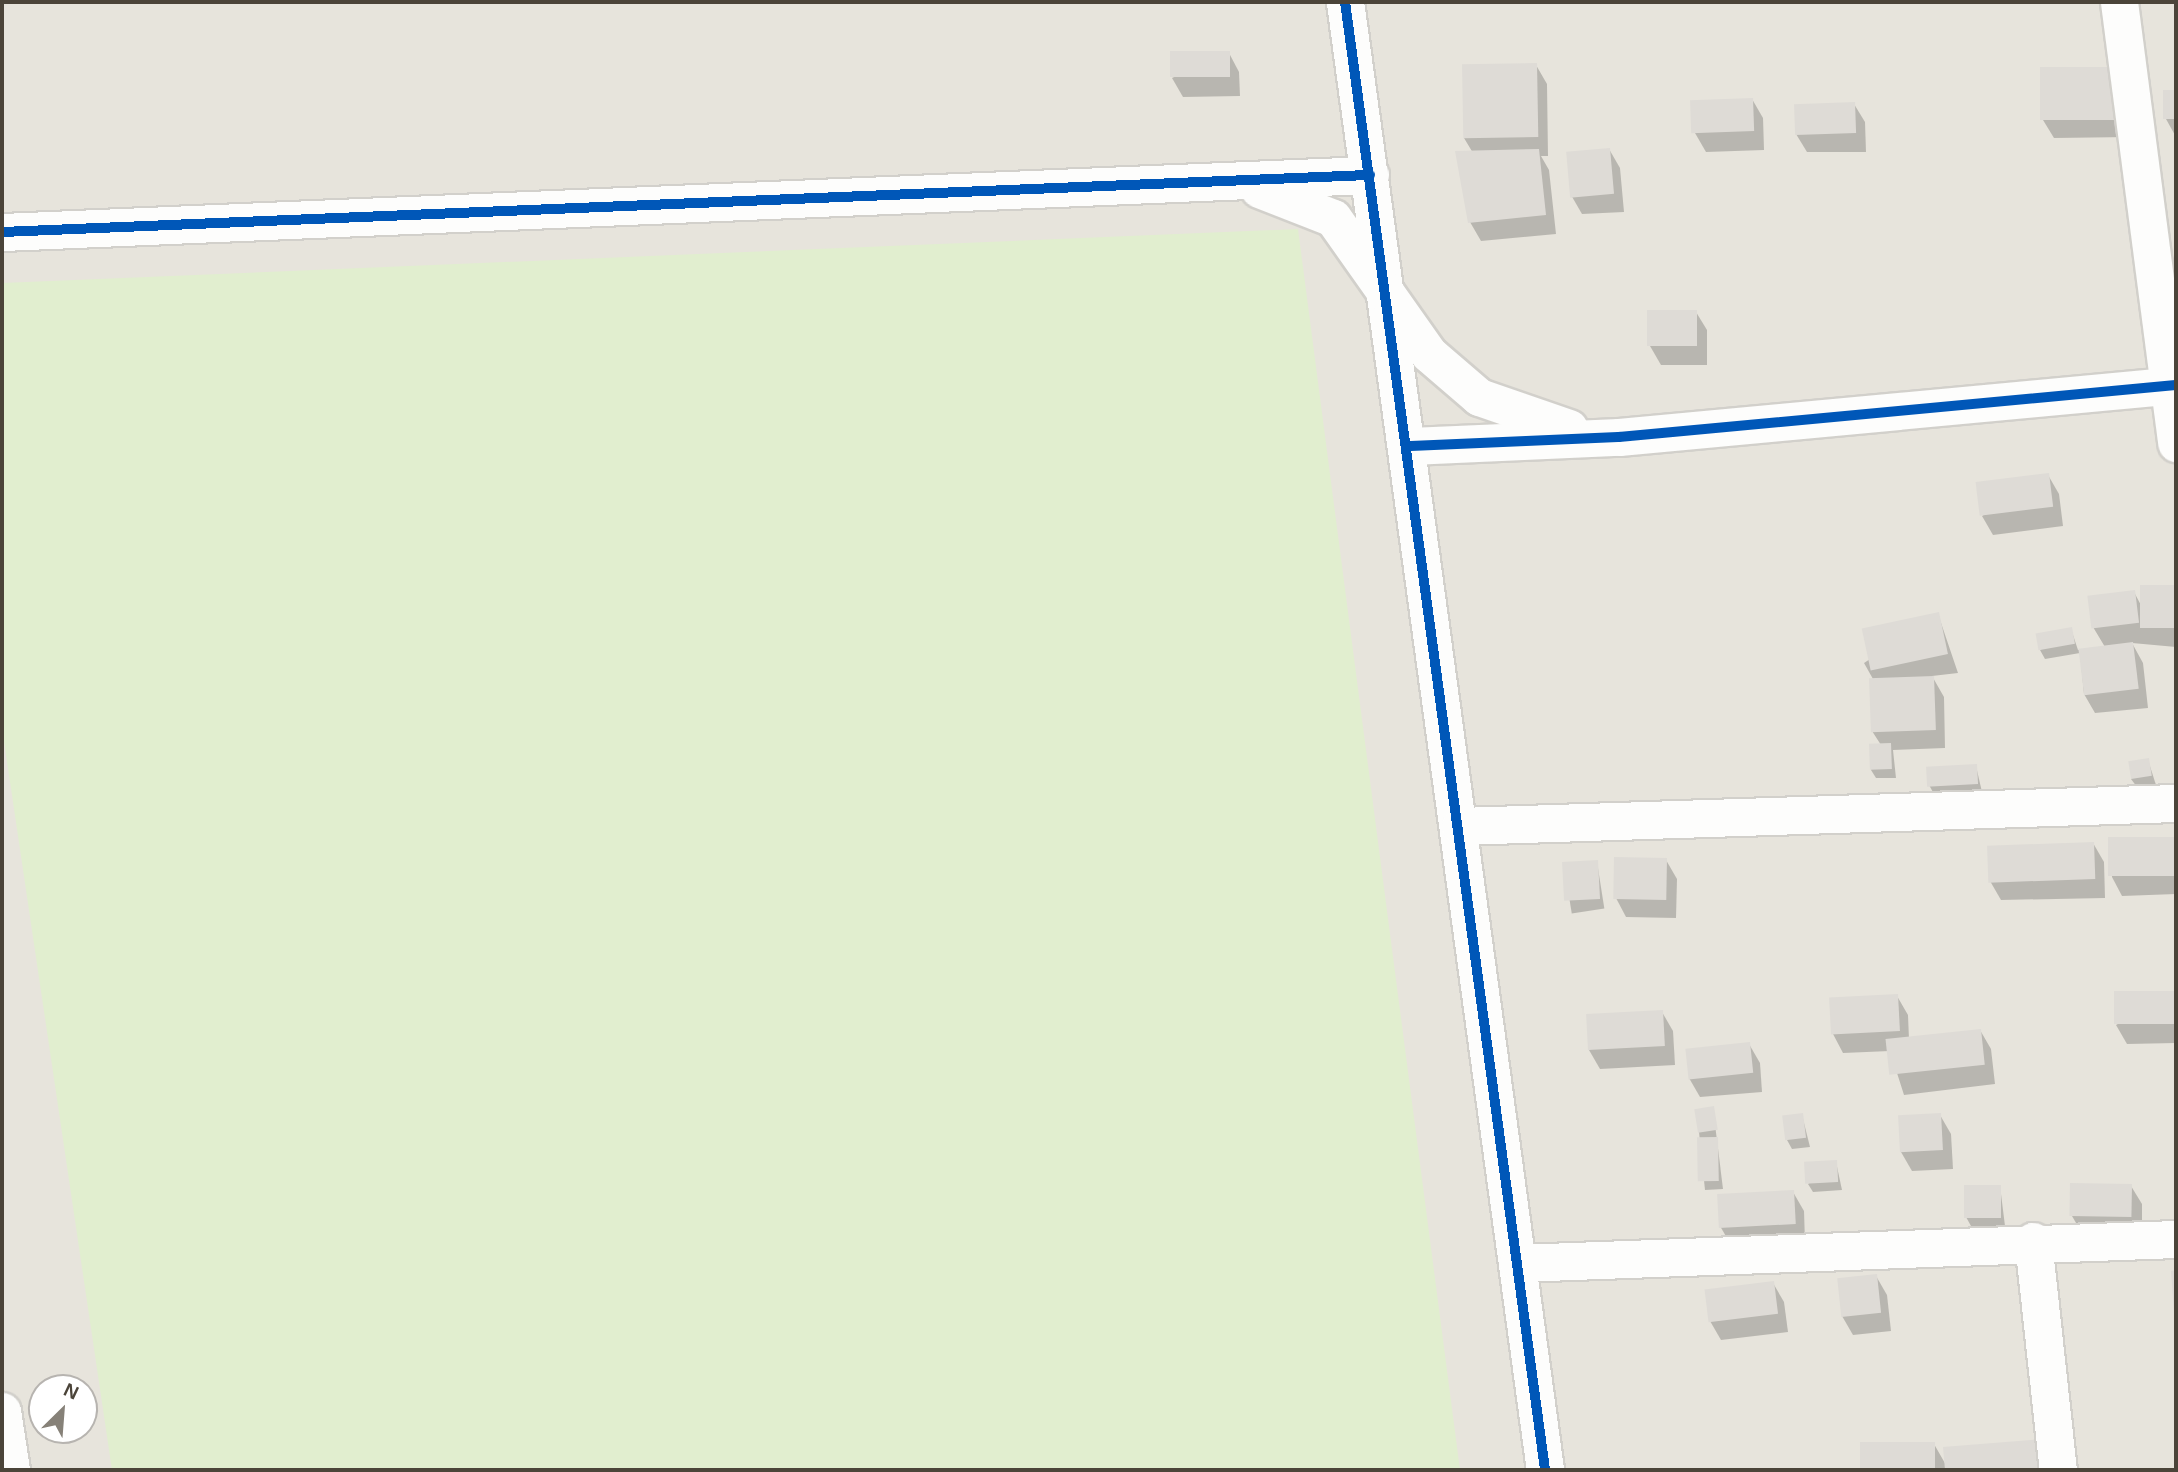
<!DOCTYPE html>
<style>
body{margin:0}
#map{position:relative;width:2178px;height:1472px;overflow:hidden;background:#f4f2ee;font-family:Helvetica,sans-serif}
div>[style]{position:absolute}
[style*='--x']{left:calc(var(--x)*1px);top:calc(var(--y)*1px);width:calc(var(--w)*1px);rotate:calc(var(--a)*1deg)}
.residential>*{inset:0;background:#e7e4dc}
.green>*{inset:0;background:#e1eecf}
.shadow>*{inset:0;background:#0003;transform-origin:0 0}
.building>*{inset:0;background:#dedbd6;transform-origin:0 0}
.roads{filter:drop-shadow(2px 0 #d2d0cb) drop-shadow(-2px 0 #d2d0cb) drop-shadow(0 2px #d2d0cb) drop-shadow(0 -2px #d2d0cb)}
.street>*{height:37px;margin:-18.5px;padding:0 18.5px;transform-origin:18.5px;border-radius:18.5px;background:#fdfdfc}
.cycleway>*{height:10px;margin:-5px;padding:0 5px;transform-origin:5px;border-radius:5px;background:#0057b8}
span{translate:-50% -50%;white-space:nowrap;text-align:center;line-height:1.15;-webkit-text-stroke:5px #fff;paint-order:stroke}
.frame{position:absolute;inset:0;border:4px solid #4b4439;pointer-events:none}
.north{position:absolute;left:28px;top:1374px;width:70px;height:70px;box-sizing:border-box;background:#fff;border:2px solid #b7b4b0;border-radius:50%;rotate:25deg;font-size:19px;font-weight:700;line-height:28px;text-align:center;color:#4b4439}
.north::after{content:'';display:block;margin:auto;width:24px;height:32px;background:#868178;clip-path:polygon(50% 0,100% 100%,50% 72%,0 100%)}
</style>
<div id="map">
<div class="residential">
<div style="clip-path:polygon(evenodd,2px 2px,2176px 2px,2176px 1470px,2px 1470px,2px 2px,42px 1388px,84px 1388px,84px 1430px,42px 1430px,42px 1388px)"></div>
</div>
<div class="green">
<div style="clip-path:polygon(1298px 229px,1460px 1470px,112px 1470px,2px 728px,2px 283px)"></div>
</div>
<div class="shadow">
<div style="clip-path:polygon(1229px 53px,1239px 72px,1240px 96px,1183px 97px,1172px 78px)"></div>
<div style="clip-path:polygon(1536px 65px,1547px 84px,1548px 156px,1541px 156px,1549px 170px,1556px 234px,1481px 241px,1470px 222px,1473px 153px,1464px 138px)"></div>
<div style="clip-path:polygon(2129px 87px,2130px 137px,2054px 138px,2043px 120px)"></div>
<div style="clip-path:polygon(2165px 92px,2176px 92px,2176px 137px,2166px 119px)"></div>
<div style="clip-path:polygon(1752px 99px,1763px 118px,1764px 150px,1706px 152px,1695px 133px)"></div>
<div style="clip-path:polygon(1854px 104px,1865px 122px,1866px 152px,1807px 152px,1796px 134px)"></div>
<div style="clip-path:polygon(1609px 149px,1620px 168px,1624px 212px,1582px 214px,1571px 195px)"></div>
<div style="clip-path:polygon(1696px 312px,1707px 330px,1707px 365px,1661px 365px,1650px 346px)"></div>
<div style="clip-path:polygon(2048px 475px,2059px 494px,2063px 526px,1993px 535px,1982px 516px)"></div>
<div style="clip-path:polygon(2176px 587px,2176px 647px,2132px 643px,2143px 663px,2148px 708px,2095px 713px,2084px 694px,2080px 653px,2045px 659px,2040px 650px,2071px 629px,2078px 650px,2105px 647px,2093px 627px,2134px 592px,2143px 609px,2142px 590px)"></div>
<div style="clip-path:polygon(1938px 614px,1958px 673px,1932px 676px,1944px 697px,1945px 748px,1893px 750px,1896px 778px,1876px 778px,1871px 770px,1881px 745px,1872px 731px,1873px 679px,1864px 663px)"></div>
<div style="clip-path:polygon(2148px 760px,2156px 785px,2137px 787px,2131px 779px)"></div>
<div style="clip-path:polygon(1976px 766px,1982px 792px,1934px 794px,1929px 785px)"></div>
<div style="clip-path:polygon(2176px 839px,2176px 894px,2122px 896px,2112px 877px,2110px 841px)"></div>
<div style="clip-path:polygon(2093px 843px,2104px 862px,2105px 898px,2001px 900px,1990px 881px)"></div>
<div style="clip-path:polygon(1666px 860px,1677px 879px,1676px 918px,1626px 917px,1616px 898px)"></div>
<div style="left:1597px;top:862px;width:47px;height:33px;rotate:81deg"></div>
<div style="clip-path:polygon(2173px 993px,2176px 1043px,2127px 1044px,2116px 1025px)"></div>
<div style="clip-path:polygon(1897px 996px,1908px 1015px,1909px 1039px,1980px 1030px,1991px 1049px,1995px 1084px,1904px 1095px,1890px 1051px,1843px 1053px,1833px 1034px)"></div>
<div style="clip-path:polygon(1662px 1012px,1673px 1031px,1675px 1065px,1600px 1069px,1589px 1050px)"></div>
<div style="clip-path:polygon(1749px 1044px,1760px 1063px,1762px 1092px,1700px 1097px,1689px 1078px)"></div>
<div style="clip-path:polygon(1713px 1108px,1723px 1189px,1705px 1190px,1699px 1132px)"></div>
<div style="clip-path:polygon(1802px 1115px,1810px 1147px,1792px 1149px,1787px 1140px)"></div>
<div style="clip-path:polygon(1940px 1115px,1951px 1134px,1953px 1169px,1912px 1171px,1901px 1152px)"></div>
<div style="clip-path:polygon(1836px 1162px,1842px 1190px,1813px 1192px,1808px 1184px)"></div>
<div style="clip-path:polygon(2000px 1186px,2005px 1226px,1971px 1226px,1966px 1217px)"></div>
<div style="clip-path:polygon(2131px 1186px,2142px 1204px,2142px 1235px,2083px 1235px,2072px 1216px)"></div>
<div style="clip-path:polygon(1793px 1192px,1804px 1211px,1805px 1243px,1731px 1245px,1720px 1226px)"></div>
<div style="clip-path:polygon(1876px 1276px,1887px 1295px,1891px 1331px,1853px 1335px,1842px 1316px)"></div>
<div style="clip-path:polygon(1773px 1283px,1784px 1302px,1788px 1332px,1721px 1340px,1710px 1321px)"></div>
<div style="clip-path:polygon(1934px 1444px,1946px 1465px,2052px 1470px,1862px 1470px,1862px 1445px)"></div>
</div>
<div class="building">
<div style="left:1230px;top:51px;width:26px;height:60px;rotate:90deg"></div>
<div style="left:1537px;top:63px;width:74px;height:75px;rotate:89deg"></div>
<div style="left:2040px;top:67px;width:79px;height:53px"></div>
<div style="left:2163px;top:90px;width:13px;height:29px"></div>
<div style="left:1753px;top:98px;width:33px;height:63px;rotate:88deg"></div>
<div style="left:1855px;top:102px;width:31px;height:61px;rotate:88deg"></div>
<div style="left:1610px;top:148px;width:46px;height:44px;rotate:85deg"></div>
<div style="clip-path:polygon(1539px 149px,1546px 215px,1468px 223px,1455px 151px)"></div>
<div style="left:1697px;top:310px;width:36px;height:50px;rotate:90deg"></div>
<div style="left:2049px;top:473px;width:34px;height:74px;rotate:83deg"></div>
<div style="left:2176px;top:585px;width:43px;height:36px;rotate:90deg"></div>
<div style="left:2135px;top:590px;width:33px;height:48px;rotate:83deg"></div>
<div style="left:1939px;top:612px;width:43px;height:79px;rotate:78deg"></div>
<div style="left:2072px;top:627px;width:17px;height:37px;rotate:80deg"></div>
<div style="left:2133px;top:642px;width:47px;height:55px;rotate:83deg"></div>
<div style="left:1934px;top:676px;width:54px;height:65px;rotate:88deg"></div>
<div style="left:1891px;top:743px;width:26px;height:22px;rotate:88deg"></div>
<div style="left:2149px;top:758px;width:18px;height:21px;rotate:81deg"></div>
<div style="left:1977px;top:764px;width:20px;height:51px;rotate:87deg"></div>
<div style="left:2176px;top:837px;width:39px;height:68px;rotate:90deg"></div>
<div style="left:2094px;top:842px;width:37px;height:107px;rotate:88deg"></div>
<div style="left:1614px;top:857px;width:53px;height:42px;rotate:1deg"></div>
<div style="left:1598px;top:860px;width:39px;height:36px;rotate:87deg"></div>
<div style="left:2174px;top:991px;width:33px;height:60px;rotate:90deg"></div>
<div style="left:1898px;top:994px;width:37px;height:69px;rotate:87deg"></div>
<div style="left:1663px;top:1010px;width:36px;height:77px;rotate:87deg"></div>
<div style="left:1981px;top:1029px;width:36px;height:96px;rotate:84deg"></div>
<div style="left:1750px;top:1042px;width:31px;height:65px;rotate:84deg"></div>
<div style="left:1714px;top:1106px;width:24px;height:20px;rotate:81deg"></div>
<div style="left:1803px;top:1113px;width:25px;height:21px;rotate:83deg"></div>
<div style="left:1941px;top:1113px;width:37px;height:43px;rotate:87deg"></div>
<div style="left:1718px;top:1137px;width:44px;height:21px;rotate:89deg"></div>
<div style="left:1837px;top:1160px;width:22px;height:33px;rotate:87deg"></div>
<div style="left:2070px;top:1183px;width:62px;height:33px;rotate:1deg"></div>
<div style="left:1964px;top:1185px;width:37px;height:33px"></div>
<div style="left:1794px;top:1190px;width:34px;height:77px;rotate:87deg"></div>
<div style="clip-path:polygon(2176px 1270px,2176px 1313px,2174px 1313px,2171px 1271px)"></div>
<div style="left:1877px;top:1274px;width:39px;height:40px;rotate:84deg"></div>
<div style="left:1774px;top:1281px;width:33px;height:70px;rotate:83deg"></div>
<div style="clip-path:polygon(2042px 1439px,2044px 1470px,1945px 1470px,1943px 1447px)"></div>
<div style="left:1935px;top:1442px;width:28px;height:75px;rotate:90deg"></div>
</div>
<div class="roads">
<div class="street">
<div style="--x:1345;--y:2;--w:1482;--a:82.24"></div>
<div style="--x:2119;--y:2;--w:445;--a:82.6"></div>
<div style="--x:1259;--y:189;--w:79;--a:21.4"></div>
<div style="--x:1333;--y:218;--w:166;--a:54.8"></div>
<div style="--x:1429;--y:354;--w:66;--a:40.7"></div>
<div style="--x:1479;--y:397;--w:95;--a:19"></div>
<div style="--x:2;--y:232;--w:1369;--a:-2.39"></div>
<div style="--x:1410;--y:446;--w:209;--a:-2.5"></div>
<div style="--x:1619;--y:437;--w:559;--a:-5.33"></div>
<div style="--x:1460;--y:826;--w:716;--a:-1.84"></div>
<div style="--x:2033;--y:1241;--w:230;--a:83.8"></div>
<div style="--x:1518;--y:1263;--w:658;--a:-2.09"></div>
<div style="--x:2;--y:1411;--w:60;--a:81.3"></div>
</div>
</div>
<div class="cycleway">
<div style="--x:1345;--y:2;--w:1482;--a:82.24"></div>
<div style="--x:2;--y:232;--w:1369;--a:-2.39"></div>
<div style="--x:1410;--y:446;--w:209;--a:-2.5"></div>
<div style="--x:1619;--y:437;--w:559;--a:-5.33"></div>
</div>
<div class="frame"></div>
<div class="north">N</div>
</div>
